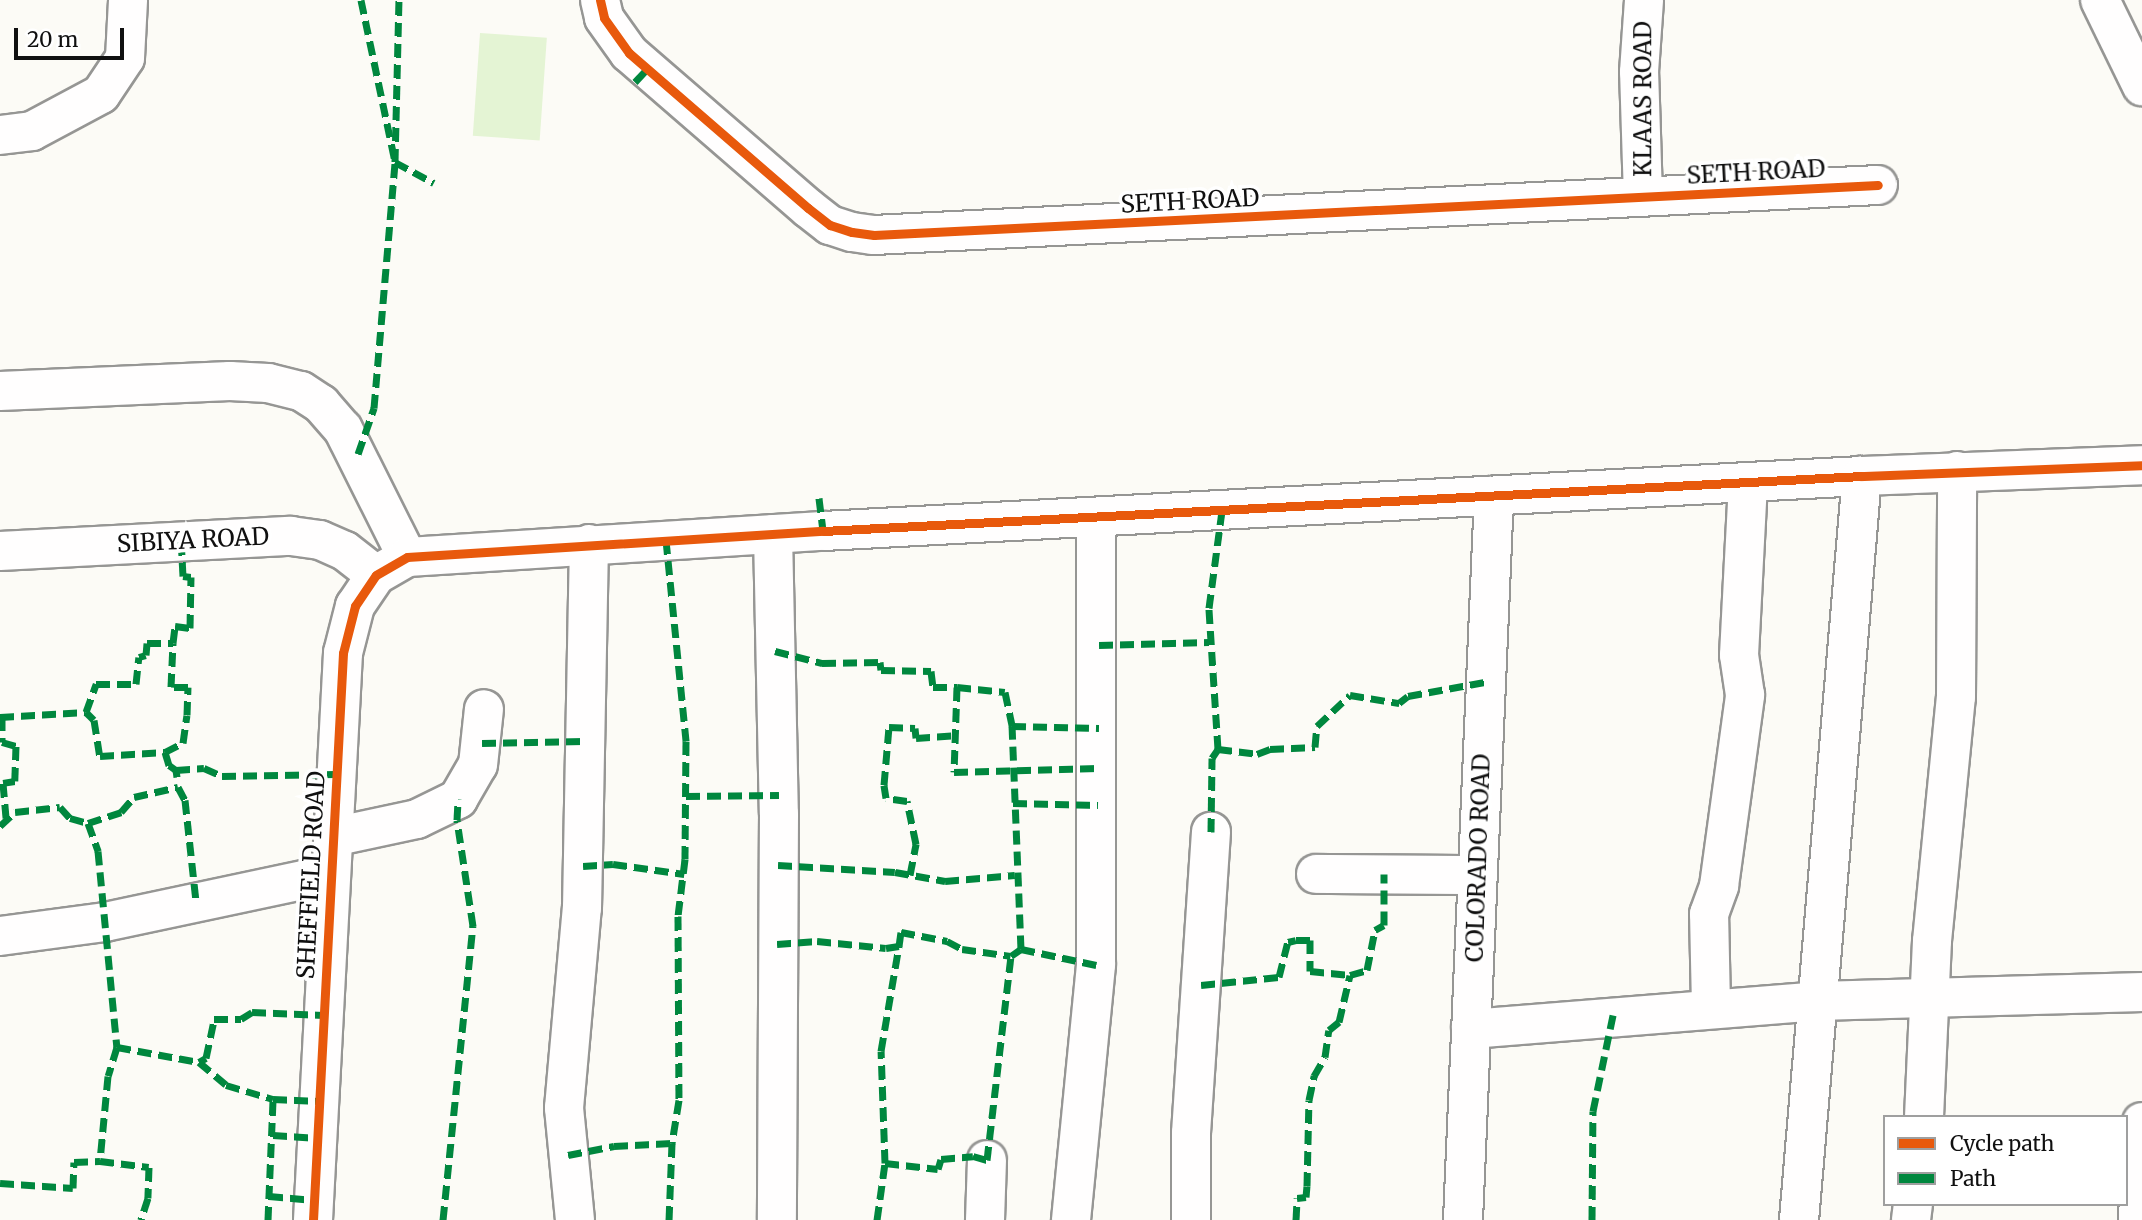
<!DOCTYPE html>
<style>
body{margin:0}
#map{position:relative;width:2142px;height:1220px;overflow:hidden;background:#fcfbf6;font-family:Merriweather,serif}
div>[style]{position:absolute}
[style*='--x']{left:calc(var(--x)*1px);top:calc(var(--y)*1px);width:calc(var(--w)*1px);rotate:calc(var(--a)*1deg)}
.green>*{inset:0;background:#e4f4d4;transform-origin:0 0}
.roads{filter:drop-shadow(2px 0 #969694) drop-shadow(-2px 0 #969694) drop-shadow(0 2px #969694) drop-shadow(0 -2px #969694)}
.minor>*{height:38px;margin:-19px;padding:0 19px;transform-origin:19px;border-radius:19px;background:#fffefe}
.tertiary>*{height:38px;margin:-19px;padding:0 19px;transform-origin:19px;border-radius:19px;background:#fffefe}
.quiet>*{height:7px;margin-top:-3.5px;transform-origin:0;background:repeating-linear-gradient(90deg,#00873e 0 14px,transparent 0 21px)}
.cycleway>*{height:9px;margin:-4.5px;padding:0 4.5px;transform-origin:4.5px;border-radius:4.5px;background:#e8590c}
span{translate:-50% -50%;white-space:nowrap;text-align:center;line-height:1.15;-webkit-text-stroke:7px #fff;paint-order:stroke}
.street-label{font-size:24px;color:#101010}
.legend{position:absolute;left:1883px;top:1115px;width:245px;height:91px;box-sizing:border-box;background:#fff;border:2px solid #9f9f9f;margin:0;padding:9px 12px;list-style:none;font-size:21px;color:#101010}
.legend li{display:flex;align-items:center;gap:14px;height:35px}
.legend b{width:35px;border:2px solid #9f9f9f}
.scale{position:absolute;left:14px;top:28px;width:110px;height:32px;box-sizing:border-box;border:4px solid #101010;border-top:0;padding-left:9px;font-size:21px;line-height:24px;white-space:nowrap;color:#101010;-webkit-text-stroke:5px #fff;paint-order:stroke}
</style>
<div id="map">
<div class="green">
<div style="left:480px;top:33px;width:67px;height:103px;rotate:4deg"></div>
</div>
<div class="roads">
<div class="minor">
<div style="--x:600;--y:0;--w:18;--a:77"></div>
<div style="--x:604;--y:18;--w:43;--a:54.5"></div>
<div style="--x:629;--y:53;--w:237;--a:40.9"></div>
<div style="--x:808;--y:208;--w:28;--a:38"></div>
<div style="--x:830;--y:225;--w:23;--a:18"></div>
<div style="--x:852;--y:232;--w:22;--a:8"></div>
<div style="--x:874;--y:235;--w:1005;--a:-2.85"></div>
<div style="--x:2100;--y:0;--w:96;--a:64"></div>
<div style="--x:0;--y:135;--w:32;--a:-7"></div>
<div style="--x:32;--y:131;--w:78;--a:-28.2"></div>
<div style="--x:101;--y:94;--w:43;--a:-56.3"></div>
<div style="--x:125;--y:58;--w:58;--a:-87"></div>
<div style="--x:1643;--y:197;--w:125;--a:-91.8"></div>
<div style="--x:1639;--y:72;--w:72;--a:-86"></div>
<div style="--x:0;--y:391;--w:230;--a:-2.5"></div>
<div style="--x:230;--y:381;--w:38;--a:3"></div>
<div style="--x:268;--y:383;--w:34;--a:14"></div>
<div style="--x:301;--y:391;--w:24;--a:33"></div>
<div style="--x:321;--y:404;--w:33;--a:49"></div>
<div style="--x:343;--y:429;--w:143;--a:63.4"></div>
<div style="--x:773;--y:534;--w:280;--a:88.8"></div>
<div style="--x:779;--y:814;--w:406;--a:90.3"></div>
<div style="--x:0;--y:551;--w:291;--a:-3"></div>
<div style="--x:291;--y:536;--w:29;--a:8"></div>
<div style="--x:320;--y:540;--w:27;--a:24"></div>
<div style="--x:345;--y:551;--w:39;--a:38"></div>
<div style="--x:333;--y:837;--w:86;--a:-12.1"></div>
<div style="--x:417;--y:819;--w:46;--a:-26"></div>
<div style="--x:458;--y:799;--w:39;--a:-60"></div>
<div style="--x:478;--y:765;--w:56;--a:-83.9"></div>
<div style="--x:1316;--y:874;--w:161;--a:0.4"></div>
<div style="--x:0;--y:936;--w:106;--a:-7.6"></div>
<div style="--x:105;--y:922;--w:231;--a:-12"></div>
<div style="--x:1711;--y:1007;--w:93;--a:-91.2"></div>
<div style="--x:1709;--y:914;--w:30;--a:-70"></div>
<div style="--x:1719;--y:886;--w:193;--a:-82.2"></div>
<div style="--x:1745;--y:695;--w:40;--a:-98.5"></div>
<div style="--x:1739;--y:655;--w:173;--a:-87"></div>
<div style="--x:1471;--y:1029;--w:348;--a:-4.6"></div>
<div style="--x:1818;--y:1001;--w:324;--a:-1.6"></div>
<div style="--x:1924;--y:1117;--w:176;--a:-87.4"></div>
<div style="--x:1932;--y:941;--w:245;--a:-84.4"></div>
<div style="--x:1956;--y:697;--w:226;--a:-89.7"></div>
<div style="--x:575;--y:1220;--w:113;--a:-95.6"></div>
<div style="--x:564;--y:1108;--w:201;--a:-84.9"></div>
<div style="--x:582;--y:908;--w:364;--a:-88.9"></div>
<div style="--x:985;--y:1220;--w:60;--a:-88.1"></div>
<div style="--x:1071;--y:1220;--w:256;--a:-84.4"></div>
<div style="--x:1096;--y:965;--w:447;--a:-90"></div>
<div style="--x:1191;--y:1220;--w:87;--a:-90"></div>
<div style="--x:1191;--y:1133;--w:302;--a:-86.2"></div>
<div style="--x:1463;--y:1220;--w:725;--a:-87.55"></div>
<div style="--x:1799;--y:1220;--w:747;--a:-85.16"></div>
<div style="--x:1911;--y:1220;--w:16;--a:-83"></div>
<div style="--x:2138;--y:1220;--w:98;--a:-87.7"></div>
</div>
<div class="tertiary">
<div style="--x:313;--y:1220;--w:568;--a:-86.97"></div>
<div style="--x:343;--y:653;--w:49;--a:-75.7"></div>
<div style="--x:355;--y:606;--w:37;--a:-56"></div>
<div style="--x:376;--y:575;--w:36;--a:-30"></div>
<div style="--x:407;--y:557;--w:417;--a:-3.6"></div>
<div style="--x:823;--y:531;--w:1040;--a:-3.03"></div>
<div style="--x:1862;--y:476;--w:280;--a:-2.2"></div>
</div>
</div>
<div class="quiet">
<div style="--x:361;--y:0;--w:166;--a:78.1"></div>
<div style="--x:395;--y:162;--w:44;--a:28.3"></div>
<div style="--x:635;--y:82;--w:18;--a:-47"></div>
<div style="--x:358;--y:454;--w:49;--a:-70.8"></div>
<div style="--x:374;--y:408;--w:247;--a:-85.1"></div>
<div style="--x:395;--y:162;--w:162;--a:-88.6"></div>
<div style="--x:819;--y:498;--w:33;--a:83"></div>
<div style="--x:666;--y:540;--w:202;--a:84.3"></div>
<div style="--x:686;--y:741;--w:118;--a:90.5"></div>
<div style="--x:685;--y:859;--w:57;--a:97"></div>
<div style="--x:678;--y:916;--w:184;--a:89.7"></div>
<div style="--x:679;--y:1100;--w:44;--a:99.2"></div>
<div style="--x:672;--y:1143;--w:77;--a:92.2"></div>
<div style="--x:1099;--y:645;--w:110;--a:-1.6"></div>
<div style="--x:775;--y:651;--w:49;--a:14.3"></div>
<div style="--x:822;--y:663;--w:58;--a:-1"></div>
<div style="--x:880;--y:662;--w:8;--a:83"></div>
<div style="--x:881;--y:670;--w:50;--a:1.1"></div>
<div style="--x:931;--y:671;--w:16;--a:83"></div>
<div style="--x:933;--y:687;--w:24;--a:0"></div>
<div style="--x:957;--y:687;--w:85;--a:92"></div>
<div style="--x:954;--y:772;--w:144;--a:-1.6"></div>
<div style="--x:957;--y:687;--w:48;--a:5.9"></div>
<div style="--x:1005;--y:692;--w:35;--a:78"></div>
<div style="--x:86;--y:712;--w:30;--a:-70"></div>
<div style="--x:96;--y:684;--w:40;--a:0"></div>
<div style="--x:136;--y:684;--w:27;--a:-84"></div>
<div style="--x:139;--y:657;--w:7;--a:-16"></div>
<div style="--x:146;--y:655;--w:12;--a:-85"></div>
<div style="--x:147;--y:643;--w:26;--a:0"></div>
<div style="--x:173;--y:643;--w:17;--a:-83"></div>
<div style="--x:175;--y:626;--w:15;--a:8"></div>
<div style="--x:190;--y:628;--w:51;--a:-88.9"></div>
<div style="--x:191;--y:577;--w:8;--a:-173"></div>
<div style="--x:183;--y:576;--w:37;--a:-93"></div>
<div style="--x:0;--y:717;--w:86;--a:-3.3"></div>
<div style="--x:86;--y:712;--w:11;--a:45"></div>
<div style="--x:94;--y:720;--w:36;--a:81"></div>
<div style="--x:100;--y:756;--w:65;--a:-3.5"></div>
<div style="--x:165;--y:752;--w:14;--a:73"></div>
<div style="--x:169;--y:765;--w:9;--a:36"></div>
<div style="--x:2;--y:717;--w:25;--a:90"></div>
<div style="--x:2;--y:742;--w:15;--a:16"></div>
<div style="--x:16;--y:746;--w:35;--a:92"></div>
<div style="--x:15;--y:781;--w:12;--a:171"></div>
<div style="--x:3;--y:783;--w:35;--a:85"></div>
<div style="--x:482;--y:743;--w:102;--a:-1.1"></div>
<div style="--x:1218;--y:749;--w:39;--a:7"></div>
<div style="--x:1257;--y:754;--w:14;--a:-21"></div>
<div style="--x:1270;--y:749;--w:45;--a:-2.5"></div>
<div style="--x:1315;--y:747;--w:21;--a:-85"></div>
<div style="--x:1317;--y:726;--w:45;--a:-43.2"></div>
<div style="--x:1350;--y:695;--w:50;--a:9.3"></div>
<div style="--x:1399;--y:703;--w:11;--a:-38"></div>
<div style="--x:1408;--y:696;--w:78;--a:-10.3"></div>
<div style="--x:165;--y:752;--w:20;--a:-27"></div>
<div style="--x:183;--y:743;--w:28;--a:-82"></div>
<div style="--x:187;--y:715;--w:28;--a:-88"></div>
<div style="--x:188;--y:687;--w:17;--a:180"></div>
<div style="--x:171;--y:687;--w:44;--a:-87.4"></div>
<div style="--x:177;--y:777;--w:7;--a:-98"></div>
<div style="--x:176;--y:770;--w:28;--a:-4"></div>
<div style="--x:204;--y:768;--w:20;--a:24"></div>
<div style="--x:222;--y:776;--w:114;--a:-1"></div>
<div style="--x:686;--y:796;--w:93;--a:-0.6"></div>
<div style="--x:1013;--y:803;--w:85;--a:1.3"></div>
<div style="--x:88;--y:823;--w:35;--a:-18"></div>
<div style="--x:121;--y:812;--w:20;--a:-49"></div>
<div style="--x:134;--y:797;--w:45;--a:-12.8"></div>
<div style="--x:178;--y:787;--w:15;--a:62"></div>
<div style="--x:185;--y:800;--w:102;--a:83.8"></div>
<div style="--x:0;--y:826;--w:21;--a:-43"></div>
<div style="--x:15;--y:812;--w:45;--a:-6.3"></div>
<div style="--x:60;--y:807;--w:15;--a:48"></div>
<div style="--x:70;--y:818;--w:19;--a:16"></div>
<div style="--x:88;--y:823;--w:30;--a:70"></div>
<div style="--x:98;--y:851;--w:197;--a:84.5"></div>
<div style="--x:117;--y:1047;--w:83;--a:10.4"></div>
<div style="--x:199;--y:1062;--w:35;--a:40"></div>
<div style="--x:226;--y:1085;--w:49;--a:16.6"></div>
<div style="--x:273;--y:1099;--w:46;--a:2.5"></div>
<div style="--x:1211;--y:832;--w:74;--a:-89.2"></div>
<div style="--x:1212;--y:758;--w:11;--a:-56"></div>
<div style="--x:1218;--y:749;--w:141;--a:-93.7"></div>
<div style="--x:1209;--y:608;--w:98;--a:-82.4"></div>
<div style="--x:778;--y:865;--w:117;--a:3.4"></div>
<div style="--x:895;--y:872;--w:51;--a:10.2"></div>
<div style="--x:945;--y:881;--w:70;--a:-4.9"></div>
<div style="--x:583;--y:866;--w:30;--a:-4"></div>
<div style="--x:613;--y:864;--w:72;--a:8"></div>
<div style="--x:910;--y:875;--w:32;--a:-79"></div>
<div style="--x:916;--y:844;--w:44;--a:-101.8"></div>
<div style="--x:907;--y:801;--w:21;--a:-172"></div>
<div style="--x:886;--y:798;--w:13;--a:-99"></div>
<div style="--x:884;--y:785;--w:58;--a:-85.1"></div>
<div style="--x:889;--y:727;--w:26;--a:2"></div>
<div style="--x:915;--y:728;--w:10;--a:84"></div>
<div style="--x:916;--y:738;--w:39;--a:-4"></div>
<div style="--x:777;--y:944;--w:40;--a:-4.3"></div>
<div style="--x:817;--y:941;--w:69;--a:5.8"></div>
<div style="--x:886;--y:948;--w:13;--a:-9"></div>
<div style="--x:899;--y:946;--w:14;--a:-82"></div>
<div style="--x:901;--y:932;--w:47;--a:11.1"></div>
<div style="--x:947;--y:941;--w:17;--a:28"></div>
<div style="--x:962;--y:949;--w:49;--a:8.1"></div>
<div style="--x:1021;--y:949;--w:223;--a:-92.3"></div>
<div style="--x:1012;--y:726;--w:87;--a:1.3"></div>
<div style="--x:1201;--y:985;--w:78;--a:-5.9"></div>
<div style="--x:1279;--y:977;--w:36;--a:-76"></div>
<div style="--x:1288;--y:942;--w:8;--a:-14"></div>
<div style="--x:1296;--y:940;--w:14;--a:0"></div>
<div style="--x:1310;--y:940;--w:31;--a:90"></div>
<div style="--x:1310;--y:971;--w:40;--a:5.7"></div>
<div style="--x:117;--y:1047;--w:30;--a:107"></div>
<div style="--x:108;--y:1076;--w:85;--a:95.4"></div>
<div style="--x:100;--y:1161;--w:49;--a:7"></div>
<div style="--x:149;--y:1167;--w:31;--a:92"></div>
<div style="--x:148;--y:1198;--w:23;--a:108"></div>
<div style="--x:199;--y:1062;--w:8;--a:-30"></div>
<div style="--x:206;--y:1058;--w:40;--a:-78"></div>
<div style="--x:214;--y:1019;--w:27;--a:0"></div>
<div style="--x:241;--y:1019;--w:13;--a:-32"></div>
<div style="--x:252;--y:1012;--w:72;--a:2.4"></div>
<div style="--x:273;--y:1135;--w:45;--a:3.8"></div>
<div style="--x:568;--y:1155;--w:47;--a:-11.1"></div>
<div style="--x:614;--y:1146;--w:58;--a:-3"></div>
<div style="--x:885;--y:1163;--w:53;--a:6.5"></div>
<div style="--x:938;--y:1169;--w:10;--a:-73"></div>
<div style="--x:941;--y:1159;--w:32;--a:-5"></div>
<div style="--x:973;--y:1156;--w:15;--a:16"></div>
<div style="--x:987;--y:1160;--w:205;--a:-83.3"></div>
<div style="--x:1011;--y:956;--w:12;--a:-35"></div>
<div style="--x:1021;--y:949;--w:77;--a:12"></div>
<div style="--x:0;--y:1183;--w:73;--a:3.9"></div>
<div style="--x:73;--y:1188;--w:26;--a:-88"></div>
<div style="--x:74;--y:1162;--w:26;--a:-2"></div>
<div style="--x:269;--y:1196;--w:45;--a:5.1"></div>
<div style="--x:268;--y:1220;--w:121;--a:-87.6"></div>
<div style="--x:443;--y:1220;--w:296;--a:-84.2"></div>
<div style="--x:473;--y:926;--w:107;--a:-98.6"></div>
<div style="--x:457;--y:820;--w:21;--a:-87"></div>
<div style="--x:877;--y:1220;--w:58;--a:-82"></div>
<div style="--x:885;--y:1163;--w:112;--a:-92"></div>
<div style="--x:881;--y:1051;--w:107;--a:-80.3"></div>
<div style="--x:1296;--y:1220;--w:22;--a:-87"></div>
<div style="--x:1297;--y:1198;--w:9;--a:-6"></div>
<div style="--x:1306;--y:1197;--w:11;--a:-85"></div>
<div style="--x:1307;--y:1186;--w:86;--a:-88.7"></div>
<div style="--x:1309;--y:1100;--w:25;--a:-78"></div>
<div style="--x:1314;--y:1076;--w:22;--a:-60"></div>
<div style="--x:1325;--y:1057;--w:27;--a:-82"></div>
<div style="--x:1329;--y:1030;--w:13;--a:-39"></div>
<div style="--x:1339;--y:1022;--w:48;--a:-76.8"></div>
<div style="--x:1350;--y:975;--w:18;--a:-16"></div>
<div style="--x:1367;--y:970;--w:41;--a:-78.7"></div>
<div style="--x:1375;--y:930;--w:10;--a:-29"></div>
<div style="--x:1384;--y:925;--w:51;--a:-90"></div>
<div style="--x:1592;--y:1220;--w:109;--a:-89.5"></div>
<div style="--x:1593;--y:1111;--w:98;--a:-78.2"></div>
</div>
<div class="cycleway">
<div style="--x:600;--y:0;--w:18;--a:77"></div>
<div style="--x:604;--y:18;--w:43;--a:54.5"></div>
<div style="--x:629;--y:53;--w:237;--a:40.9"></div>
<div style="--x:808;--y:208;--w:28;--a:38"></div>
<div style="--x:830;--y:225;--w:23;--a:18"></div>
<div style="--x:852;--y:232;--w:22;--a:8"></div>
<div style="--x:874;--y:235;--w:1005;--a:-2.85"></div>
<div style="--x:313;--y:1220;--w:568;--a:-86.97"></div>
<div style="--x:343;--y:653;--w:49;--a:-75.7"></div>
<div style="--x:355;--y:606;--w:37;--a:-56"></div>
<div style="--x:376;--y:575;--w:36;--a:-30"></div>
<div style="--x:407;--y:557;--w:417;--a:-3.6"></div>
<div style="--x:823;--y:531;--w:1040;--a:-3.03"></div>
<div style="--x:1862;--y:476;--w:280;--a:-2.2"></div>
</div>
<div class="street-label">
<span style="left:1643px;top:99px;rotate:-90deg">KLAAS ROAD</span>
<span style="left:1756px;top:172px;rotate:-3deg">SETH ROAD</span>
<span style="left:1190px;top:201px;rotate:-3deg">SETH ROAD</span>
<span style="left:193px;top:540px;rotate:-3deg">SIBIYA ROAD</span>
<span style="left:1478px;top:858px;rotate:-88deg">COLORADO ROAD</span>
<span style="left:311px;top:875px;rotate:-87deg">SHEFFIELD ROAD</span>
</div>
<ul class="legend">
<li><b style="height:9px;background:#e8590c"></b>Cycle path</li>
<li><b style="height:9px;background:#00873e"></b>Path</li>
</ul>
<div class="scale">20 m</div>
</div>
